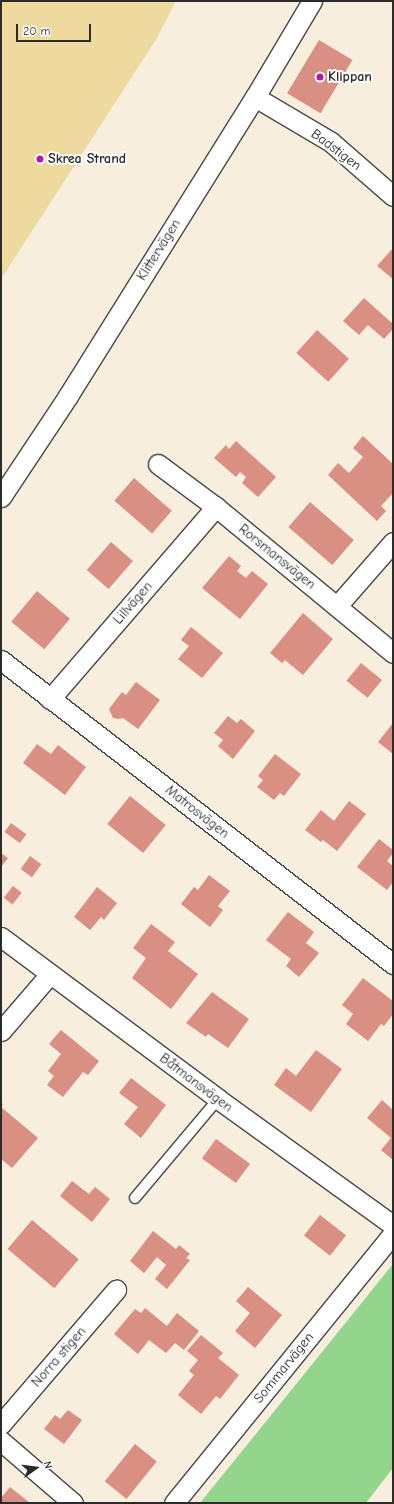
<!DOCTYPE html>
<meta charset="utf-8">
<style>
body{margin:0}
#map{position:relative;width:394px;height:1504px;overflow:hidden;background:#f8eedd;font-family:"Comic Neue",sans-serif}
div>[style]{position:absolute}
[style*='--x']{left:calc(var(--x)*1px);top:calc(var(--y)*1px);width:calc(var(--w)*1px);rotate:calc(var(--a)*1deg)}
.green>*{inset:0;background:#93d58d}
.sand>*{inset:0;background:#eeda9e}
.building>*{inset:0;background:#da8f83;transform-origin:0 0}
.roads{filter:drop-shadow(1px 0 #4a4846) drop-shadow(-1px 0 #4a4846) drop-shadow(0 1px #4a4846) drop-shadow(0 -1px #4a4846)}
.service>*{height:10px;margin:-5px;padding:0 5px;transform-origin:5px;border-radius:5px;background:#fff}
.minor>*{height:19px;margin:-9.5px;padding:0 9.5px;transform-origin:9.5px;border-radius:9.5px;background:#fff}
.dots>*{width:11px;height:11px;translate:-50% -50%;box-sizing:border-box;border:2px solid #fff;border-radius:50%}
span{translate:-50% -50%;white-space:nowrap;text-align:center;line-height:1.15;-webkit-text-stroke:4px #fff;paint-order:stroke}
.poi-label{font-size:14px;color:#2b2b2b;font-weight:700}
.left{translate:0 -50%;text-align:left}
.street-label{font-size:14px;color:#2b2b2b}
.frame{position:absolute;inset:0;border:2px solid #2b2b2b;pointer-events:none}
.north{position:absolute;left:16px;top:1448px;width:40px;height:40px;-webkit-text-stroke:3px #fff;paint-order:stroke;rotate:76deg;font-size:11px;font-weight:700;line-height:16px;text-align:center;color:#2b2b2b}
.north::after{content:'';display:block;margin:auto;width:14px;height:18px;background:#2b2b2b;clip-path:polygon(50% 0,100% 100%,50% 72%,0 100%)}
.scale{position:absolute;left:16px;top:24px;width:75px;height:18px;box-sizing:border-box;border:2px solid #2b2b2b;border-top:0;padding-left:5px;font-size:12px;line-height:14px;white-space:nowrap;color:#2b2b2b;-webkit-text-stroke:3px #fff;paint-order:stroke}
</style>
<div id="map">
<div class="green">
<div style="clip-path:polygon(393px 1264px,393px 1468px,366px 1503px,200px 1503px)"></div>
</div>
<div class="sand">
<div style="clip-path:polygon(1px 1px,176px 1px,157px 38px,1px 279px)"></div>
</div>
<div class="building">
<div style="left:319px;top:40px;width:39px;height:62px;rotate:31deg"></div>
<div style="clip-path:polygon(393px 248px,393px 279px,377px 266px)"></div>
<div style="clip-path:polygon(364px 298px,393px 324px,393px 329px,384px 339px,368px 325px,359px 335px,343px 321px)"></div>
<div style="left:317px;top:330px;width:43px;height:31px;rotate:42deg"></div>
<div style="clip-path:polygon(363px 436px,393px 464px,393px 493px,381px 506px,386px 511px,377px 521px,328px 475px,338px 463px,349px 473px,363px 457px,353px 448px)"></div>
<div style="clip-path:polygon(236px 441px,276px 477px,258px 497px,242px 483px,246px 477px,240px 472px,236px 477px,214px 458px,226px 445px,229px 449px)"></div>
<div style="left:134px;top:478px;width:50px;height:30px;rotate:41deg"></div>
<div style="left:310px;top:502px;width:58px;height:33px;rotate:41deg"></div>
<div style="left:111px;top:542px;width:29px;height:37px;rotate:41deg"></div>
<div style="clip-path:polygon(229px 556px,241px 566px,237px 571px,246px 578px,252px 571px,268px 584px,240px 619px,202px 588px)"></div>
<div style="left:37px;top:591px;width:43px;height:40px;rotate:40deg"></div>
<div style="clip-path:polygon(303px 613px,333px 639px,303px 675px,285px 660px,282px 663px,270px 653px)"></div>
<div style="clip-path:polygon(191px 627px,223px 653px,202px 678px,178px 659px,189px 646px,181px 640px)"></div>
<div style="left:361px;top:663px;width:27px;height:23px;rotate:39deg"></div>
<div style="clip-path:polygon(136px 682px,160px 700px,138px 729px,123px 718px,118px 719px,113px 718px,109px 709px,122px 692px,126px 695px)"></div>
<div style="clip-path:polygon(228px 716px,237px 723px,241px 719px,255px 731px,233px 759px,218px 746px,223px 740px,214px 733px)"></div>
<div style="clip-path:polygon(393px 723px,393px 754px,378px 742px)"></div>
<div style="clip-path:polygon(37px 744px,51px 754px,58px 745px,86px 767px,65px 795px,23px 763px)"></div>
<div style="clip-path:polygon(275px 754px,301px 774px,284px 796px,280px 793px,274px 800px,257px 787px,263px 780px,258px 776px)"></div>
<div style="left:130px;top:796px;width:46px;height:36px;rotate:39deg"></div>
<div style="clip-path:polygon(349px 801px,366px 814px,337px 851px,323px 840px,321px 842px,305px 830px,321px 810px,334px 821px)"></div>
<div style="left:11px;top:823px;width:19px;height:11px;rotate:36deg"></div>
<div style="clip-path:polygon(379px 839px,393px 850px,393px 853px,387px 861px,393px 866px,393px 882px,387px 890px,357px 867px)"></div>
<div style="clip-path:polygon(1px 853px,8px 858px,1px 867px)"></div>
<div style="left:30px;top:856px;width:14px;height:16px;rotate:36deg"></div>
<div style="clip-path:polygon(209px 875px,230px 891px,218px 906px,223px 910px,210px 927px,181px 904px,194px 887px,198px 890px)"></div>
<div style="left:13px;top:886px;width:11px;height:15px;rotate:38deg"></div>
<div style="clip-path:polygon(97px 887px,117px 903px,104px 920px,101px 917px,90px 930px,74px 917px)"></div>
<div style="clip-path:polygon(288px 912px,314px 932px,306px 943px,319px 953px,299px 977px,286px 966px,291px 959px,266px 940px)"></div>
<div style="clip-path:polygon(151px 924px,175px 942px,168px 951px,198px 974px,171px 1009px,132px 978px,146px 958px,133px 948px)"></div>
<div style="clip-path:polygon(363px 978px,393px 1001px,393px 1014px,384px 1026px,381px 1024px,368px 1041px,346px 1024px,353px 1014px,342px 1005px)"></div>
<div style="clip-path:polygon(212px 992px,249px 1019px,228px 1048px,208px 1034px,206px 1037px,186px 1023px)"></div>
<div style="clip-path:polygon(61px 1030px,99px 1061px,88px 1075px,83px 1072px,63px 1097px,47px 1085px,54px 1076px,48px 1071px,61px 1054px,49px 1044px)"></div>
<div style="clip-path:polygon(316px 1050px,342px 1069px,311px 1112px,274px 1085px,286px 1068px,296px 1076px)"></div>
<div style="clip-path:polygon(131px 1078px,166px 1105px,141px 1138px,124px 1124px,138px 1107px,119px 1093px)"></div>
<div style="clip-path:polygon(382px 1100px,393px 1110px,393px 1160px,381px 1150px,391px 1138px,367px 1118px)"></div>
<div style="clip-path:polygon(1px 1103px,3px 1104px,1px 1107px,38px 1138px,12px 1168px,1px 1159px)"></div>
<div style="left:216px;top:1139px;width:42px;height:24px;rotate:36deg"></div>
<div style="clip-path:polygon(72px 1181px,89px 1194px,95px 1187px,110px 1199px,92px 1222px,60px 1196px)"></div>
<div style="left:320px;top:1215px;width:33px;height:26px;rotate:38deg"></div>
<div style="left:32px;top:1220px;width:61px;height:38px;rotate:40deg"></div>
<div style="clip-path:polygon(153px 1231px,176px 1249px,179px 1245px,190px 1254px,186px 1258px,190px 1260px,167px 1289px,155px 1279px,166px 1265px,157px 1257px,144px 1273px,130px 1261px)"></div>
<div style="clip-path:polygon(248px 1287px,282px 1315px,255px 1348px,235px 1331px,250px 1313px,236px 1301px)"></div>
<div style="clip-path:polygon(145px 1308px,167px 1326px,177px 1313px,199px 1331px,184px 1350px,175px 1343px,166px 1353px,149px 1340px,138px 1354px,114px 1334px,135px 1309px,141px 1313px)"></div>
<div style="clip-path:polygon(201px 1335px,223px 1353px,218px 1358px,239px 1375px,220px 1399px,216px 1396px,201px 1414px,178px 1395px,194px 1375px,189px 1371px,198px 1360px,187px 1351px)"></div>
<div style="clip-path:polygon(68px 1410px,82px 1420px,64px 1444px,44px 1429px,55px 1415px,60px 1419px)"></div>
<div style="left:135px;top:1444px;width:28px;height:48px;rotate:39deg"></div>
<div style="clip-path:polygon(10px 1487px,30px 1503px,1px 1503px,1px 1498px)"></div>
</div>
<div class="roads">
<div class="service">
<div style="--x:135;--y:1198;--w:129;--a:-50"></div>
</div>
<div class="minor">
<div style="--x:255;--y:97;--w:88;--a:30.6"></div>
<div style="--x:331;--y:142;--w:82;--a:41.1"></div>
<div style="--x:158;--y:464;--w:72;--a:36.6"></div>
<div style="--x:216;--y:507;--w:229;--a:39.5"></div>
<div style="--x:1;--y:497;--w:121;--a:-56.4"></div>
<div style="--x:68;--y:396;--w:353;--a:-58"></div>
<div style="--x:255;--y:97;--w:112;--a:-59.3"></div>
<div style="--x:337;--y:606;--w:85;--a:-48.8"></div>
<div style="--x:1;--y:660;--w:496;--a:37.8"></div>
<div style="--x:50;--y:699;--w:254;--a:-49.2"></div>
<div style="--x:1;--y:937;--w:271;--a:36.7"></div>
<div style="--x:218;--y:1099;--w:216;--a:35.8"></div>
<div style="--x:1;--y:1031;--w:75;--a:-49.3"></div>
<div style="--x:1;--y:1424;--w:177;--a:-49.4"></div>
<div style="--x:1;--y:1441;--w:95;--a:40.7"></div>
<div style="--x:174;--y:1503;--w:347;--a:-50.9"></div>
</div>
</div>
<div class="dots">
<div style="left:320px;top:77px;background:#b5179e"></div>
<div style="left:40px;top:159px;background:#b5179e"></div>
</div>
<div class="poi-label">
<span class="left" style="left:328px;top:77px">Klippan</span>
<span class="left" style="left:48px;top:159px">Skrea Strand</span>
</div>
<div class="street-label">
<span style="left:336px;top:150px;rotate:37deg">Badstigen</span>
<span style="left:159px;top:250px;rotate:-58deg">Klittervägen</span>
<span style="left:277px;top:557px;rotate:39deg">Rorsmansvägen</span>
<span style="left:133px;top:603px;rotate:-49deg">Lillvägen</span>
<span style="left:197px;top:812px;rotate:38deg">Matrosvägen</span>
<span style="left:196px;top:1083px;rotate:37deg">Båtmansvägen</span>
<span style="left:59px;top:1357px;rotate:-49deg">Norra stigen</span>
<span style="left:284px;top:1368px;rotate:-51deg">Sommarvägen</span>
</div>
<div class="frame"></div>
<div class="north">N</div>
<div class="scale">20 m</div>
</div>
